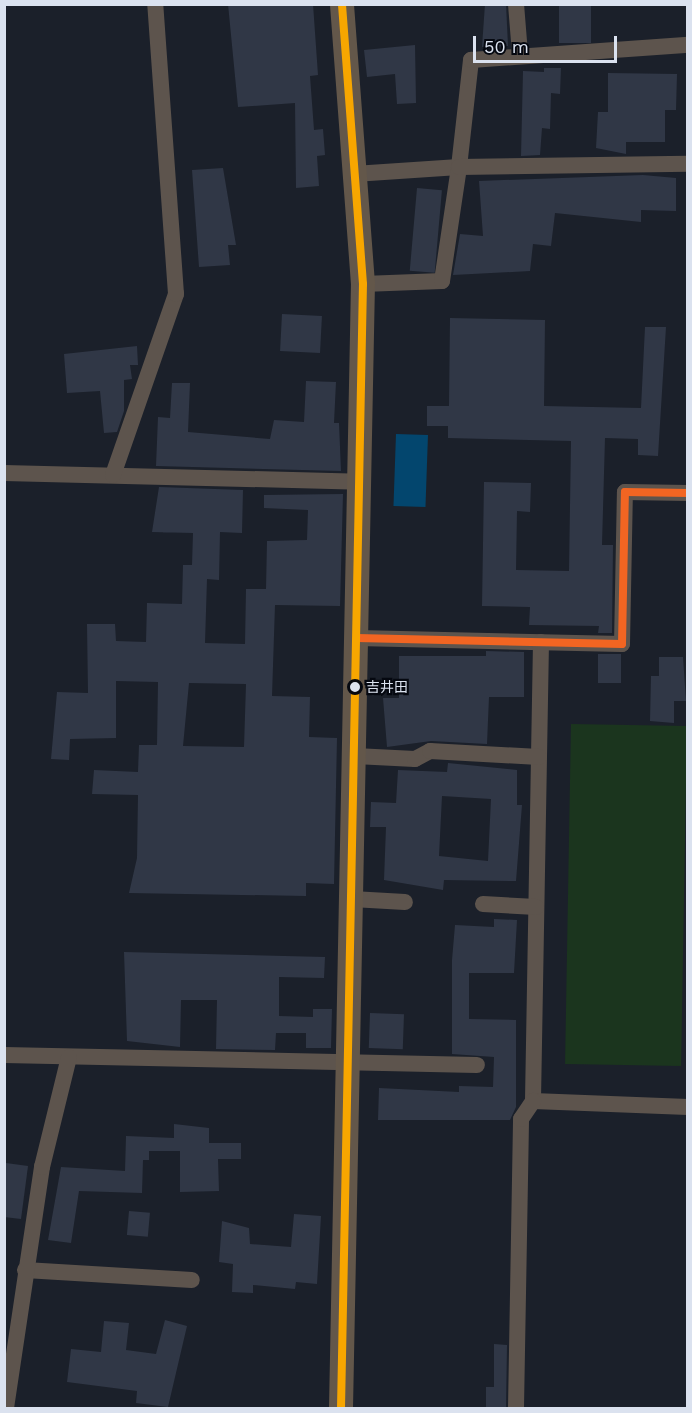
<!DOCTYPE html>
<meta charset="utf-8">
<style>
body{margin:0}
#map{position:relative;width:692px;height:1413px;overflow:hidden;background:#1b202a;font-family:"Work Sans","Noto Sans JP",sans-serif}
div>[style]{position:absolute}
[style*='--x']{left:calc(var(--x)*1px);top:calc(var(--y)*1px);width:calc(var(--w)*1px);rotate:calc(var(--a)*1deg)}
.green>*{inset:0;background:#1b351e;transform-origin:0 0}
.water>*{inset:0;background:#03466e;transform-origin:0 0}
.building>*{inset:0;background:#303746;transform-origin:0 0}
.street>*{height:16px;margin:-8px;padding:0 8px;transform-origin:8px;border-radius:8px;background:#5d544d}
.secondary>*{height:24px;margin:-12px;padding:0 12px;transform-origin:12px;border-radius:12px;background:#63574a}
.bus-1>*{height:8px;margin:-4px;padding:0 4px;transform-origin:4px;border-radius:4px;background:#f26522}
.bus-2>*{height:8px;margin:-4px;padding:0 4px;transform-origin:4px;border-radius:4px;background:#f7a600}
.dots>*{width:16px;height:16px;translate:-50% -50%;box-sizing:border-box;border:3px solid #050810;border-radius:50%}
span{translate:-50% -50%;white-space:nowrap;text-align:center;line-height:1.15;-webkit-text-stroke:4.5px #050810;paint-order:stroke}
.bus-label{font-size:14px;color:#dbe2ef}
.left{translate:0 -50%;text-align:left}
.frame{position:absolute;inset:0;border:6px solid #dbe2ef;pointer-events:none}
.scale{position:absolute;left:473px;top:36px;width:144px;height:27px;box-sizing:border-box;border:3px solid #dbe2ef;border-top:0;padding-left:8px;font-size:18px;line-height:21px;white-space:nowrap;color:#dbe2ef;-webkit-text-stroke:4px #050810;paint-order:stroke}
</style>
<div id="map">
<div class="green">
<div style="left:571px;top:724px;width:116px;height:340px;rotate:1deg"></div>
</div>
<div class="water">
<div style="left:396px;top:434px;width:32px;height:72px;rotate:2deg"></div>
</div>
<div class="building">
<div style="clip-path:polygon(228px 4px,313px 4px,318px 75px,310px 76px,314px 130px,323px 129px,325px 155px,317px 156px,319px 186px,296px 188px,295px 103px,238px 107px)"></div>
<div style="clip-path:polygon(485px 4px,506px 4px,508px 46px,482px 47px)"></div>
<div style="left:559px;top:4px;width:32px;height:39px"></div>
<div style="clip-path:polygon(415px 45px,416px 103px,397px 104px,395px 74px,367px 77px,364px 50px)"></div>
<div style="clip-path:polygon(544px 68px,561px 68px,560px 94px,551px 93px,550px 129px,542px 128px,540px 155px,521px 156px,523px 71px,544px 72px)"></div>
<div style="clip-path:polygon(608px 73px,677px 74px,676px 110px,665px 110px,665px 142px,626px 142px,626px 154px,596px 148px,598px 112px,608px 112px)"></div>
<div style="clip-path:polygon(223px 168px,236px 245px,228px 245px,230px 265px,199px 267px,192px 170px)"></div>
<div style="clip-path:polygon(643px 175px,676px 178px,676px 211px,641px 210px,641px 222px,555px 213px,551px 246px,533px 244px,530px 271px,453px 275px,460px 234px,483px 236px,479px 181px)"></div>
<div style="left:417px;top:188px;width:25px;height:83px;rotate:5deg"></div>
<div style="left:282px;top:314px;width:40px;height:37px;rotate:3deg"></div>
<div style="clip-path:polygon(450px 318px,545px 320px,544px 406px,641px 408px,645px 327px,666px 327px,658px 456px,638px 455px,638px 439px,605px 438px,602px 545px,613px 545px,612px 633px,598px 633px,599px 626px,529px 625px,530px 607px,482px 606px,484px 482px,531px 483px,530px 512px,517px 511px,516px 570px,569px 571px,571px 441px,448px 438px,448px 426px,427px 426px,427px 406px,449px 406px)"></div>
<div style="clip-path:polygon(137px 346px,138px 365px,130px 365px,132px 379px,124px 380px,124px 411px,117px 432px,104px 433px,100px 391px,67px 393px,64px 354px)"></div>
<div style="clip-path:polygon(306px 381px,336px 382px,334px 423px,339px 423px,341px 471px,156px 466px,158px 417px,170px 418px,172px 383px,190px 383px,188px 432px,270px 439px,274px 420px,304px 422px)"></div>
<div style="clip-path:polygon(evenodd,159px 487px,243px 490px,242px 533px,220px 532px,219px 580px,207px 579px,205px 643px,245px 644px,246px 589px,266px 589px,267px 541px,307px 540px,308px 510px,264px 508px,264px 495px,343px 494px,340px 606px,275px 605px,272px 696px,310px 697px,309px 737px,337px 738px,334px 884px,306px 883px,306px 896px,129px 893px,137px 858px,138px 795px,92px 794px,94px 770px,138px 772px,139px 745px,157px 745px,158px 682px,116px 681px,116px 738px,70px 739px,69px 760px,51px 759px,57px 692px,88px 693px,87px 624px,115px 624px,116px 641px,146px 642px,147px 603px,182px 604px,183px 565px,192px 565px,193px 533px,152px 532px,159px 487px,189px 683px,246px 684px,244px 747px,183px 746px,189px 683px)"></div>
<div style="clip-path:polygon(486px 651px,524px 652px,524px 697px,489px 697px,487px 744px,431px 741px,387px 747px,383px 698px,399px 698px,399px 656px,486px 656px)"></div>
<div style="left:598px;top:654px;width:23px;height:29px"></div>
<div style="clip-path:polygon(659px 657px,683px 657px,686px 701px,674px 701px,674px 723px,650px 721px,651px 676px,659px 676px)"></div>
<div style="clip-path:polygon(evenodd,448px 763px,517px 770px,517px 805px,522px 805px,516px 881px,444px 880px,443px 890px,384px 880px,386px 827px,370px 827px,371px 802px,396px 803px,398px 770px,447px 772px,448px 763px,442px 796px,491px 799px,488px 861px,439px 856px,442px 796px)"></div>
<div style="clip-path:polygon(494px 919px,517px 920px,514px 973px,469px 973px,469px 1019px,516px 1020px,516px 1107px,510px 1120px,378px 1120px,379px 1088px,459px 1092px,459px 1086px,493px 1087px,494px 1057px,452px 1054px,452px 960px,455px 925px,494px 927px)"></div>
<div style="clip-path:polygon(124px 952px,325px 957px,324px 978px,279px 977px,279px 1016px,313px 1017px,313px 1009px,332px 1009px,331px 1048px,306px 1048px,306px 1033px,276px 1033px,275px 1050px,216px 1049px,217px 1000px,181px 1000px,180px 1047px,127px 1041px)"></div>
<div style="left:370px;top:1013px;width:34px;height:35px;rotate:2deg"></div>
<div style="clip-path:polygon(174px 1124px,209px 1128px,209px 1143px,241px 1143px,241px 1159px,218px 1159px,219px 1191px,180px 1192px,180px 1151px,149px 1151px,149px 1160px,143px 1160px,142px 1193px,79px 1191px,71px 1243px,48px 1240px,61px 1167px,125px 1171px,126px 1136px,174px 1138px)"></div>
<div style="clip-path:polygon(6px 1163px,28px 1166px,21px 1219px,4px 1217px)"></div>
<div style="left:129px;top:1211px;width:21px;height:24px;rotate:5deg"></div>
<div style="clip-path:polygon(294px 1214px,321px 1216px,317px 1284px,296px 1282px,295px 1289px,253px 1285px,253px 1293px,232px 1292px,233px 1264px,219px 1262px,222px 1221px,249px 1228px,250px 1244px,291px 1247px)"></div>
<div style="clip-path:polygon(165px 1320px,187px 1326px,168px 1407px,136px 1403px,137px 1391px,67px 1382px,71px 1349px,101px 1352px,104px 1321px,129px 1323px,126px 1350px,156px 1354px)"></div>
<div style="clip-path:polygon(494px 1344px,507px 1345px,506px 1408px,486px 1408px,486px 1387px,494px 1387px)"></div>
</div>
<div class="street">
<div style="--x:516;--y:4;--w:50;--a:85.4"></div>
<div style="--x:354;--y:174;--w:105;--a:-3.8"></div>
<div style="--x:459;--y:167;--w:108;--a:-83.6"></div>
<div style="--x:471;--y:60;--w:218;--a:-4"></div>
<div style="--x:363;--y:284;--w:79;--a:-2.2"></div>
<div style="--x:442;--y:281;--w:115;--a:-81.5"></div>
<div style="--x:459;--y:167;--w:229;--a:-0.8"></div>
<div style="--x:4;--y:473;--w:356;--a:1.4"></div>
<div style="--x:113;--y:475;--w:192;--a:-70.8"></div>
<div style="--x:176;--y:294;--w:291;--a:-94.1"></div>
<div style="--x:357;--y:638;--w:265;--a:1.3"></div>
<div style="--x:622;--y:644;--w:152;--a:-88.9"></div>
<div style="--x:625;--y:492;--w:63;--a:0.9"></div>
<div style="--x:541;--y:642;--w:459;--a:91"></div>
<div style="--x:533;--y:1101;--w:155;--a:2.2"></div>
<div style="--x:355;--y:756;--w:60;--a:2.9"></div>
<div style="--x:415;--y:759;--w:17;--a:-28"></div>
<div style="--x:430;--y:751;--w:109;--a:3.2"></div>
<div style="--x:352;--y:899;--w:53;--a:3.2"></div>
<div style="--x:483;--y:904;--w:53;--a:3.2"></div>
<div style="--x:4;--y:1055;--w:473;--a:1.2"></div>
<div style="--x:25;--y:1270;--w:167;--a:3.4"></div>
<div style="--x:6;--y:1408;--w:244;--a:-81.5"></div>
<div style="--x:42;--y:1167;--w:113;--a:-76.2"></div>
<div style="--x:516;--y:1408;--w:289;--a:-89"></div>
<div style="--x:521;--y:1119;--w:22;--a:-56"></div>
</div>
<div class="secondary">
<div style="--x:341;--y:1408;--w:1124;--a:-88.88"></div>
<div style="--x:363;--y:284;--w:281;--a:-94.3"></div>
</div>
<div class="bus-1">
<div style="--x:357;--y:638;--w:265;--a:1.3"></div>
<div style="--x:622;--y:644;--w:152;--a:-88.9"></div>
<div style="--x:625;--y:492;--w:63;--a:0.9"></div>
</div>
<div class="bus-2">
<div style="--x:341;--y:1408;--w:1124;--a:-88.88"></div>
<div style="--x:363;--y:284;--w:281;--a:-94.3"></div>
</div>
<div class="dots">
<div style="left:355px;top:687px;background:#dbe2ef"></div>
</div>
<div class="bus-label">
<span class="left" style="left:366px;top:687px">吉井田</span>
</div>
<div class="frame"></div>
<div class="scale">50 m</div>
</div>
